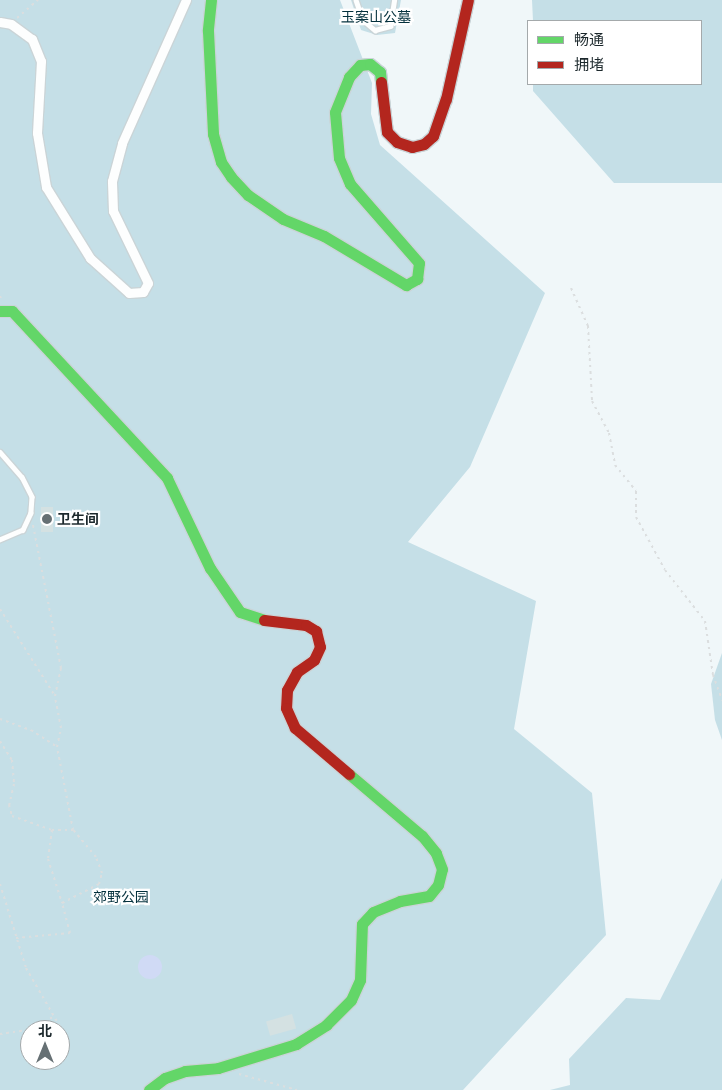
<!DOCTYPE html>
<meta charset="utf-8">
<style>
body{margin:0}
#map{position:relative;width:722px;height:1090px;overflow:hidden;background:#f0f7f9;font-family:"Titillium Web","Noto Sans SC",sans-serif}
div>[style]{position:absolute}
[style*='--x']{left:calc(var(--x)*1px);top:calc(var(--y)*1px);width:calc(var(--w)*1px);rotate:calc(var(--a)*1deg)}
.green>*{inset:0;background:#c5dfe7}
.water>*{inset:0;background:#d0daf5}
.round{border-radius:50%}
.building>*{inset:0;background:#d4e1e2;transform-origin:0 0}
.path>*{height:2px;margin-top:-1px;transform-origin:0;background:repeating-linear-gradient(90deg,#dbdedf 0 2.5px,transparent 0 6.5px)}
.roads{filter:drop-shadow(1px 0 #cad4d7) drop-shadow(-1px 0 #cad4d7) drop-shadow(0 1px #cad4d7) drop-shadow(0 -1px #cad4d7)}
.lane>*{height:4.5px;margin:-2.25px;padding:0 2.25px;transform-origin:2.25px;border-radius:2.25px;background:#fdfefe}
.street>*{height:9px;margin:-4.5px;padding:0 4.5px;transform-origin:4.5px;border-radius:4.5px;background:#fdfefe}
.fast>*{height:11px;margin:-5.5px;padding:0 5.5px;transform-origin:5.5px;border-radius:5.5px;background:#63d668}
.jam>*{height:11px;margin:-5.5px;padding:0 5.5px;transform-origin:5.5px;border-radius:5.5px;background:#b3261e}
.dots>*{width:14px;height:14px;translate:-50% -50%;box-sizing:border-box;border:2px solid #fff;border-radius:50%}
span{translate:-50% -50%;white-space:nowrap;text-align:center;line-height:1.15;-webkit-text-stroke:4.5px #fff;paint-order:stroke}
.park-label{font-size:14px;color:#04313d}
.poi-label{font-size:14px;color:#1c282c;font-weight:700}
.left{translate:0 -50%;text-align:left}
.legend{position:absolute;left:527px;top:20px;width:175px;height:65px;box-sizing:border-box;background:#fff;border:1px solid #a4a9ab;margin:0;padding:6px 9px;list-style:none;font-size:15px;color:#1c282c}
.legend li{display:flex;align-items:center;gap:10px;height:25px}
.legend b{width:25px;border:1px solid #a4a9ab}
.north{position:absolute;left:20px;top:1020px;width:50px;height:50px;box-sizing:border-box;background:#fff;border:1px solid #a4a9ab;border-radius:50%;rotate:0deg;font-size:14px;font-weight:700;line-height:20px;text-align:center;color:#1c282c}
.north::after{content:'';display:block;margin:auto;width:18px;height:22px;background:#667074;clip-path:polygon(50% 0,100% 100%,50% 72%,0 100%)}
</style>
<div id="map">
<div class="green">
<div style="clip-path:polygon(evenodd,0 0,340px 0,372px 83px,371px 114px,380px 145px,545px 293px,470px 467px,408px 542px,536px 601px,514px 729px,592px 793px,606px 935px,463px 1090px,0 1090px,0 0,30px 1030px,60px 1030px,60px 1060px,30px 1060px,30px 1030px)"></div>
<div style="clip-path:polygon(351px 0,401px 0,395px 33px,377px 35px,361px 30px)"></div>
<div style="clip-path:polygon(532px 0,722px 0,722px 183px,614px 183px,533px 91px,533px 84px,701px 84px,701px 21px,533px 21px)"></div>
<div style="clip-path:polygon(722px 653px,722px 740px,715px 720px,711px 684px)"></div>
<div style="clip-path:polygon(722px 878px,722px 1090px,550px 1090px,570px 1085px,569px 1059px,626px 998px,660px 1000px)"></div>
</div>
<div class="water">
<div class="round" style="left:138px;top:955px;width:24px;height:24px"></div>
</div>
<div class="building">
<div style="left:41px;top:507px;width:12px;height:25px"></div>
<div style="left:292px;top:1014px;width:15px;height:27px;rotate:74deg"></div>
</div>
<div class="path">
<div style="--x:17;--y:18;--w:28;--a:-41"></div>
<div style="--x:571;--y:288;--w:42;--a:65.9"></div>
<div style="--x:588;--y:326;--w:75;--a:86.9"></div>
<div style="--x:592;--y:401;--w:36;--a:62"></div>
<div style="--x:609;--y:433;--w:33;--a:79"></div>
<div style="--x:615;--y:465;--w:33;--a:51"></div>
<div style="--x:636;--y:491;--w:26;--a:90"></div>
<div style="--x:636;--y:517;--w:60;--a:61.3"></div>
<div style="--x:665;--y:570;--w:65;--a:51.9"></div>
<div style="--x:705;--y:621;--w:55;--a:81.6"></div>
<div style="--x:713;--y:675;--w:27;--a:70"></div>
<div style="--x:0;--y:296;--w:5;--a:68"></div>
<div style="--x:0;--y:609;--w:103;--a:57.7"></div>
<div style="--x:0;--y:719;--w:33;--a:20"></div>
<div style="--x:31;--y:730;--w:31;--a:33"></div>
<div style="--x:0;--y:741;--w:22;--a:58"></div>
<div style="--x:12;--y:760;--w:24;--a:85"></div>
<div style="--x:14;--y:784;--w:22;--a:103"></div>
<div style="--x:9;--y:805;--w:11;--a:75"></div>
<div style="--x:12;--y:816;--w:42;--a:19.3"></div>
<div style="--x:52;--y:830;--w:29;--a:98"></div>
<div style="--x:48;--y:859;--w:46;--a:72.3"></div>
<div style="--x:62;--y:903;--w:42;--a:-27.2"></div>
<div style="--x:99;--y:884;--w:11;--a:-75"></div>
<div style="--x:102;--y:873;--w:17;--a:-111"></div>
<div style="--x:96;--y:857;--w:35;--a:-130"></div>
<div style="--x:73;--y:830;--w:85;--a:-100.9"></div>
<div style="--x:57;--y:747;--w:19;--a:-78"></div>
<div style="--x:61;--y:728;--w:33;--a:-101"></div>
<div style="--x:55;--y:696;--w:29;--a:-78"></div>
<div style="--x:61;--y:668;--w:146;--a:-101.1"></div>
<div style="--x:52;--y:830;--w:21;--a:0"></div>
<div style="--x:0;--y:884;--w:88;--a:72.8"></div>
<div style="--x:26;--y:968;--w:80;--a:59.9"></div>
<div style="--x:16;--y:938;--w:54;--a:-5.3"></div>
<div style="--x:70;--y:933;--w:31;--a:-105"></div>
<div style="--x:0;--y:1034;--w:41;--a:-8.3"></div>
<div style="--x:41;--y:1028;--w:18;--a:-45"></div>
<div style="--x:239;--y:1074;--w:60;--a:15.4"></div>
</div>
<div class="roads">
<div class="lane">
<div style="--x:356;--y:0;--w:21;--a:71"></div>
<div style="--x:363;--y:20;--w:16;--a:40"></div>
<div style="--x:375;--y:30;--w:16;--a:-15"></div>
<div style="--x:390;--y:26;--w:26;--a:-81"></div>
<div style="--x:0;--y:452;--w:33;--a:49"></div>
<div style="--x:22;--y:477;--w:22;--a:63"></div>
<div style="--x:32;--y:497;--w:16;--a:94"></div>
<div style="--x:31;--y:513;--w:19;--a:115"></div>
<div style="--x:23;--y:530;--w:25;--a:157"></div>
</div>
<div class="street">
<div style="--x:0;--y:22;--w:11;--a:10"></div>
<div style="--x:11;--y:24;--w:26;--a:36"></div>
<div style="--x:32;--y:39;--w:24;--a:68"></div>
<div style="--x:41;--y:61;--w:72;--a:93.2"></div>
<div style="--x:37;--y:133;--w:55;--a:80.5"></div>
<div style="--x:46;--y:187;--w:84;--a:58.2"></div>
<div style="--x:90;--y:258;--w:52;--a:41.9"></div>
<div style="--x:129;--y:293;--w:14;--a:-4"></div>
<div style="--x:143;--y:292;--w:10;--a:-61"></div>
<div style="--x:148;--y:283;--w:80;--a:-115.9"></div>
<div style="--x:113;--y:211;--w:30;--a:-92"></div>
<div style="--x:112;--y:181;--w:39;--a:-75"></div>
<div style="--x:122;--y:143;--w:157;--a:-65.9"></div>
</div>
<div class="fast">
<div style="--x:211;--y:0;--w:31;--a:96"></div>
<div style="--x:208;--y:31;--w:103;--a:87.2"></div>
<div style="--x:213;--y:134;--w:29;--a:74"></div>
<div style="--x:221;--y:162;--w:18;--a:56"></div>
<div style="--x:231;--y:177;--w:25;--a:47"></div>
<div style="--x:248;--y:195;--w:42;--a:34.4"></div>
<div style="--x:283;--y:219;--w:44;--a:22.5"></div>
<div style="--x:324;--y:236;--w:96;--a:30.9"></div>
<div style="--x:406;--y:285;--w:13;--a:-29"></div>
<div style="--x:417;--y:279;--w:16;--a:-83"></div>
<div style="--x:419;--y:263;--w:105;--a:-131.1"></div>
<div style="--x:350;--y:184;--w:28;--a:-113"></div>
<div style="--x:339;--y:158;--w:46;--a:-95"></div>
<div style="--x:335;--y:112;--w:38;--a:-68"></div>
<div style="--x:349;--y:77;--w:16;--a:-47"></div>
<div style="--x:360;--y:65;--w:10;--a:-6"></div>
<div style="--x:370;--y:64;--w:13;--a:39"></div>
<div style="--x:380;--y:72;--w:10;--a:84"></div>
<div style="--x:0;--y:311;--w:12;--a:0"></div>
<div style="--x:12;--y:311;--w:228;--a:47.1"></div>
<div style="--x:167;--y:478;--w:100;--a:64.5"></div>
<div style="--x:210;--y:568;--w:53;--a:55.7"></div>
<div style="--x:240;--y:612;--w:25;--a:18"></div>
<div style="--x:149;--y:1090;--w:20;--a:-37"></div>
<div style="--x:165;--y:1078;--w:21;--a:-19"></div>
<div style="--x:185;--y:1071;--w:33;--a:-5"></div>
<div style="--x:218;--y:1068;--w:82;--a:-17.1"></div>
<div style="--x:296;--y:1044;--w:36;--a:-32"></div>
<div style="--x:326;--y:1025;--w:35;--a:-45"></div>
<div style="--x:351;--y:1000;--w:22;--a:-66"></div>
<div style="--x:360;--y:980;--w:56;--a:-88"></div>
<div style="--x:362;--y:924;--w:16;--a:-47"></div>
<div style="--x:373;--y:912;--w:29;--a:-22"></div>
<div style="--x:400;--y:901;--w:29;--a:-10"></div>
<div style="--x:429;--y:896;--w:14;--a:-51"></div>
<div style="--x:438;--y:885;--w:16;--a:-76"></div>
<div style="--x:442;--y:869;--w:17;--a:-111"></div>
<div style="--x:436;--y:853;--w:22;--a:-129"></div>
<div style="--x:422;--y:836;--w:96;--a:-139.7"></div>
</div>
<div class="jam">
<div style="--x:381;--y:82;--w:50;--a:83.2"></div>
<div style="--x:387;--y:132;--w:14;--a:45"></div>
<div style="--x:397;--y:142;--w:16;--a:18"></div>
<div style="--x:412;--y:147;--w:12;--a:-14"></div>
<div style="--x:424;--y:144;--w:12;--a:-42"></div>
<div style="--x:433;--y:136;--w:39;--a:-71"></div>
<div style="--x:446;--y:99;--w:101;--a:-77.5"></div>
<div style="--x:264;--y:620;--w:42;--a:6.8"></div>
<div style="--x:306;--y:625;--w:12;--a:31"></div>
<div style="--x:316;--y:631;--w:16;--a:76"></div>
<div style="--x:320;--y:647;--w:14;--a:115"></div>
<div style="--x:314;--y:660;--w:21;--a:145"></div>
<div style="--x:297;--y:672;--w:21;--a:119"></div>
<div style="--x:287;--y:690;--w:18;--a:93"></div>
<div style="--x:286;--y:708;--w:22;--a:66"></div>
<div style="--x:295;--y:728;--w:71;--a:40.4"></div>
</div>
</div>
<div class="dots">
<div style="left:47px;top:519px;background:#667074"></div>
</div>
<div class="park-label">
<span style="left:376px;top:17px">玉案山公墓</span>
<span style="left:121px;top:897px">郊野公园</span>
</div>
<div class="poi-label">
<span class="left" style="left:57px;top:519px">卫生间</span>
</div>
<ul class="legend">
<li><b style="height:6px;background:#63d668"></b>畅通</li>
<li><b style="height:6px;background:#b3261e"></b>拥堵</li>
</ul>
<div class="north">北</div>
</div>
